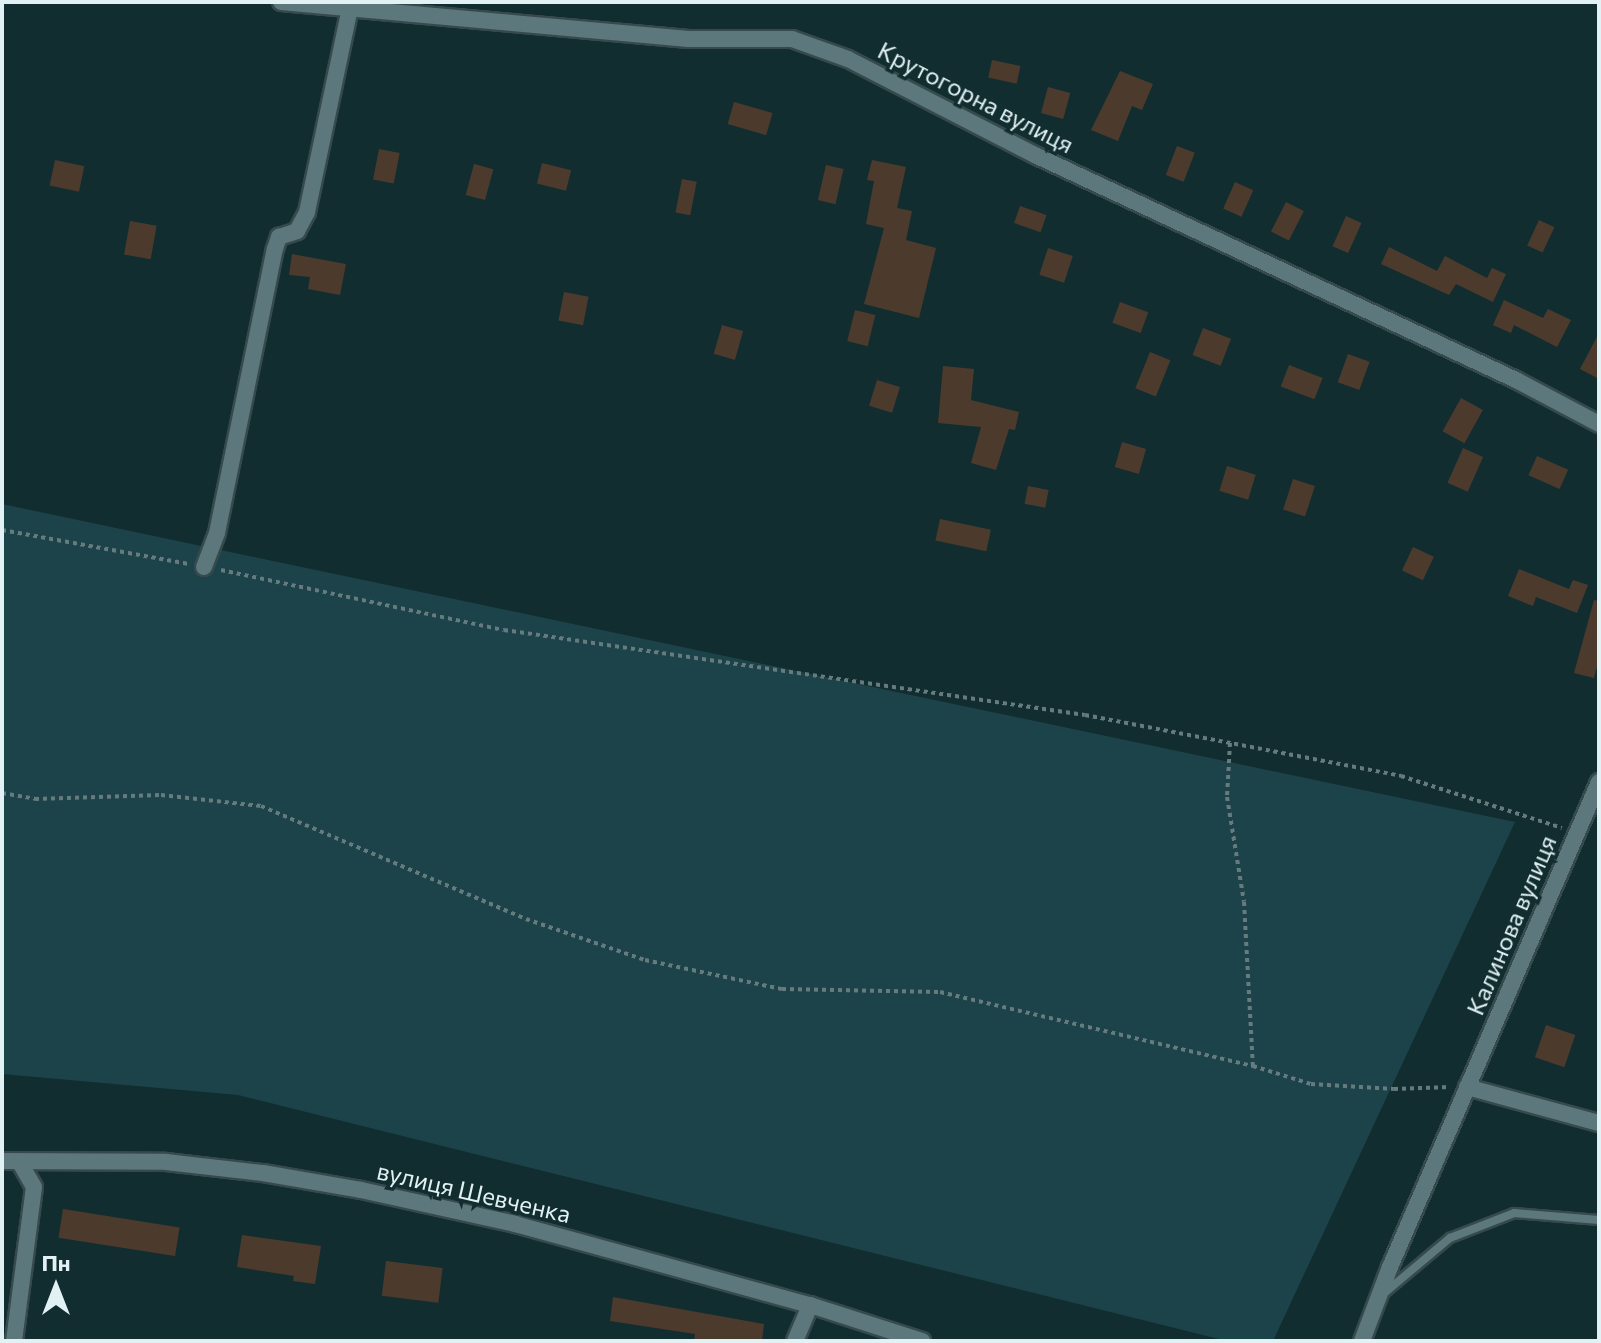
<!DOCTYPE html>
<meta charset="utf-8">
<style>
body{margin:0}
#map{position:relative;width:1601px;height:1343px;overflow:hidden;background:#122d30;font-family:Commissioner,sans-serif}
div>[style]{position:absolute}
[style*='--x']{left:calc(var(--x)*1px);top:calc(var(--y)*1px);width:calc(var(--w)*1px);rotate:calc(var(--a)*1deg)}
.green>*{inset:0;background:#1b4349}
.building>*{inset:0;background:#4c3b2d;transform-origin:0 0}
.path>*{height:4px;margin-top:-2px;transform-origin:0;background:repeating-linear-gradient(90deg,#657b7e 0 4px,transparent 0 8px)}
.roads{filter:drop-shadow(2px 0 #364a4d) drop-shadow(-2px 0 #364a4d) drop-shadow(0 2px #364a4d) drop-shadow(0 -2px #364a4d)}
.service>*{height:8px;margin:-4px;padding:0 4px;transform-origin:4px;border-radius:4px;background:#5c787c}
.minor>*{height:16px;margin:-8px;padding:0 8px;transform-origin:8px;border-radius:8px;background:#5c787c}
span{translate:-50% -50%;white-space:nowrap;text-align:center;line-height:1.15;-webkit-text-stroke:7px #122d30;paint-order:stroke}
.street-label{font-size:24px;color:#e2f2f4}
.frame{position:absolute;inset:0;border:4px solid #e2f2f4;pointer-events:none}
.north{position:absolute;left:16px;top:1247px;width:80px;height:80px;-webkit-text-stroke:6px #122d30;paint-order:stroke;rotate:0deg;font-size:22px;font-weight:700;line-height:32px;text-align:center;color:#e2f2f4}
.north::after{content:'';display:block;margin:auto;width:28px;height:36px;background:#e2f2f4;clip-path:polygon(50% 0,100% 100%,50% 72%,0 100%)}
</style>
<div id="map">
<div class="green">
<div style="clip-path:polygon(2px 504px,1515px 822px,1273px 1341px,1227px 1341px,238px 1095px,2px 1074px)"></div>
</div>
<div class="building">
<div style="left:992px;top:60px;width:29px;height:18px;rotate:12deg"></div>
<div style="clip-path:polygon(1120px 71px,1153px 84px,1142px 110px,1132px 106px,1118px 141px,1091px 130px)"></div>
<div style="left:1048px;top:87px;width:23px;height:27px;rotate:15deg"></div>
<div style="left:734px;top:102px;width:40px;height:23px;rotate:16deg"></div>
<div style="left:1177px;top:146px;width:19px;height:31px;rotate:21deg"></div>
<div style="left:379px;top:149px;width:21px;height:31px;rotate:11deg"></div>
<div style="left:55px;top:160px;width:30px;height:26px;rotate:12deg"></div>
<div style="clip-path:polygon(872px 160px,906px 167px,897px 208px,912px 211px,906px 240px,936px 248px,919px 318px,864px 304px,884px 228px,866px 224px,874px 181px,867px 180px)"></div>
<div style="left:542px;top:163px;width:30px;height:21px;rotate:14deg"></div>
<div style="left:474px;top:164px;width:20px;height:32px;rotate:15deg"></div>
<div style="left:826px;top:165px;width:18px;height:36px;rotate:13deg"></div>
<div style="left:682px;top:179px;width:15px;height:34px;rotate:11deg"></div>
<div style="left:1235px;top:182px;width:20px;height:29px;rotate:24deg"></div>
<div style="left:1286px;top:202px;width:20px;height:33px;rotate:27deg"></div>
<div style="left:1020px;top:206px;width:28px;height:18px;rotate:19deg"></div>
<div style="left:1346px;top:216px;width:17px;height:33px;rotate:24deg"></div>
<div style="left:1539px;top:220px;width:17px;height:28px;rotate:25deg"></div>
<div style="left:130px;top:221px;width:27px;height:34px;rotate:10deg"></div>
<div style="clip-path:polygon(1389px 247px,1437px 271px,1445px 256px,1487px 278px,1492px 268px,1506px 274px,1493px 302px,1456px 284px,1449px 295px,1381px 264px)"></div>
<div style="left:1048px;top:248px;width:26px;height:28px;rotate:18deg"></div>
<div style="clip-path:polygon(292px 254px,346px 264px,340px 295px,308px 289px,310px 277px,289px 275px)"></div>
<div style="left:564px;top:292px;width:25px;height:29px;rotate:11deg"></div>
<div style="clip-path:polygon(1504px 300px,1543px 318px,1548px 309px,1571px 320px,1557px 347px,1514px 325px,1511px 333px,1493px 325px)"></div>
<div style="left:1120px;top:302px;width:30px;height:22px;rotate:20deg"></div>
<div style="left:855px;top:310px;width:21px;height:32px;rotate:14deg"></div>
<div style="left:722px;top:325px;width:22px;height:30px;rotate:16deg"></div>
<div style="left:1203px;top:328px;width:30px;height:29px;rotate:21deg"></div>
<div style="clip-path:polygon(1599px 333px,1599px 379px,1580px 369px)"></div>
<div style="left:1150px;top:352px;width:22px;height:39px;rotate:22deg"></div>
<div style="left:1348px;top:354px;width:23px;height:30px;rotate:20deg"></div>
<div style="left:1289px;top:365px;width:36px;height:23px;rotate:21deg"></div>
<div style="clip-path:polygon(943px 366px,974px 369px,971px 400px,1019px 412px,1015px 430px,1009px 429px,996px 470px,971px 463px,981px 427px,938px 423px)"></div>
<div style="left:877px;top:380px;width:24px;height:27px;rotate:17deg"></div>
<div style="left:1461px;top:398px;width:25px;height:38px;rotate:29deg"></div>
<div style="left:1122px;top:442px;width:25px;height:26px;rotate:16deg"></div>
<div style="left:1463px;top:448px;width:22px;height:38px;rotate:24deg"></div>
<div style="left:1537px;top:456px;width:34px;height:21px;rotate:24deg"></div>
<div style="left:1227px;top:466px;width:30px;height:26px;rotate:17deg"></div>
<div style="left:1293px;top:479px;width:23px;height:32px;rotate:18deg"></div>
<div style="left:1028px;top:486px;width:21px;height:18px;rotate:11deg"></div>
<div style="left:940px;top:519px;width:52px;height:22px;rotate:12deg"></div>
<div style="left:1413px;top:547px;width:23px;height:26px;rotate:25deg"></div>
<div style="clip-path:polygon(1519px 569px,1569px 589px,1573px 580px,1588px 585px,1577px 613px,1536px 597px,1533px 606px,1508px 596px)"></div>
<div style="clip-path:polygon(1594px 600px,1599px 601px,1599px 660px,1594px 678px,1574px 673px)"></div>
<div style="left:1546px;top:1025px;width:31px;height:34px;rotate:19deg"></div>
<div style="left:63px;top:1209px;width:118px;height:29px;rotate:9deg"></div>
<div style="clip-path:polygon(242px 1235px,321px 1246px,315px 1284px,293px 1281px,294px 1276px,237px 1267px)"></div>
<div style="left:386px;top:1261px;width:57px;height:35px;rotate:7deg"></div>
<div style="clip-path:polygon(613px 1297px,764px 1324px,762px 1341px,694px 1341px,695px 1334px,610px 1321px)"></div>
</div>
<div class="path">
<div style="--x:2;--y:530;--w:190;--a:10.3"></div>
<div style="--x:221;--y:570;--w:289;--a:12"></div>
<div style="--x:504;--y:630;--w:587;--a:8.32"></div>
<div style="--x:1085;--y:715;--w:322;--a:10.9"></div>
<div style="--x:1401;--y:776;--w:169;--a:17.9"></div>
<div style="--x:1230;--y:743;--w:54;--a:93.2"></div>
<div style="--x:1227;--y:797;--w:106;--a:80.8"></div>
<div style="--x:1244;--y:902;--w:164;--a:86.9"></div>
<div style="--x:2;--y:793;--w:34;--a:10"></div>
<div style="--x:35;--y:799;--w:126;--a:-1.8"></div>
<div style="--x:161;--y:795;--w:101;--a:6.3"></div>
<div style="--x:261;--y:806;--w:288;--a:23.1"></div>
<div style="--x:526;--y:919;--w:126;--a:19"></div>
<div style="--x:645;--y:960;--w:140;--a:12"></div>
<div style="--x:782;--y:989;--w:158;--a:1.1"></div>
<div style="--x:940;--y:992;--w:322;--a:13.3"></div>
<div style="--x:1253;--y:1066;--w:61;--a:17.2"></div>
<div style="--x:1311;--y:1084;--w:83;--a:3.4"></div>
<div style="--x:1394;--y:1089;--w:56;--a:-2"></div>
</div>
<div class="roads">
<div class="service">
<div style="--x:1382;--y:1295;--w:89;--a:-40"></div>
<div style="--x:1450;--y:1238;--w:69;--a:-21.3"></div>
<div style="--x:1514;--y:1213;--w:85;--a:4.7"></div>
</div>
<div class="minor">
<div style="--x:281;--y:2;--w:409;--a:5.2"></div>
<div style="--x:688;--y:39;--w:104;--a:0"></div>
<div style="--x:792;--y:39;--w:59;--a:19.7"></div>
<div style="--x:848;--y:59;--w:212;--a:27.2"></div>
<div style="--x:1037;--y:156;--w:529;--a:25.06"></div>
<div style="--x:1516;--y:380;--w:94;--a:27.9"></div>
<div style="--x:204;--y:567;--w:36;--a:-69"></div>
<div style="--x:217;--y:533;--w:290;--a:-78.5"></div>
<div style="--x:275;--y:249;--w:13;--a:-72"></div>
<div style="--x:279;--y:237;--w:19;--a:-18"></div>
<div style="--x:297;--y:231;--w:21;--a:-62"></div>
<div style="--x:307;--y:212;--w:208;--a:-78.1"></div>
<div style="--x:1467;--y:1087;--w:137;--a:15.3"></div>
<div style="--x:2;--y:1161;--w:164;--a:0.3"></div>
<div style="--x:166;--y:1162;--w:98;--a:6.5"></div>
<div style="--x:263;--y:1173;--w:99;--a:9.8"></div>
<div style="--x:361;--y:1190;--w:158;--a:12.4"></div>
<div style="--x:515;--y:1224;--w:306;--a:15.4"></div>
<div style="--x:810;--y:1305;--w:118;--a:17.8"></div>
<div style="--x:14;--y:1341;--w:155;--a:-82.6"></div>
<div style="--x:34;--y:1187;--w:28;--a:-120"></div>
<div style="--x:795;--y:1341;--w:39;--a:-67"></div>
<div style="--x:1362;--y:1341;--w:79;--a:-69.3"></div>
<div style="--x:1390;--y:1267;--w:528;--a:-66.69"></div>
</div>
</div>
<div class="street-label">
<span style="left:976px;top:97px;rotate:27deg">Крутогорна вулиця</span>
<span style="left:1511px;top:925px;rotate:-67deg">Калинова вулиця</span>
<span style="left:474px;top:1192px;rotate:13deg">вулиця Шевченка</span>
</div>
<div class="frame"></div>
<div class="north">Пн</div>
</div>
